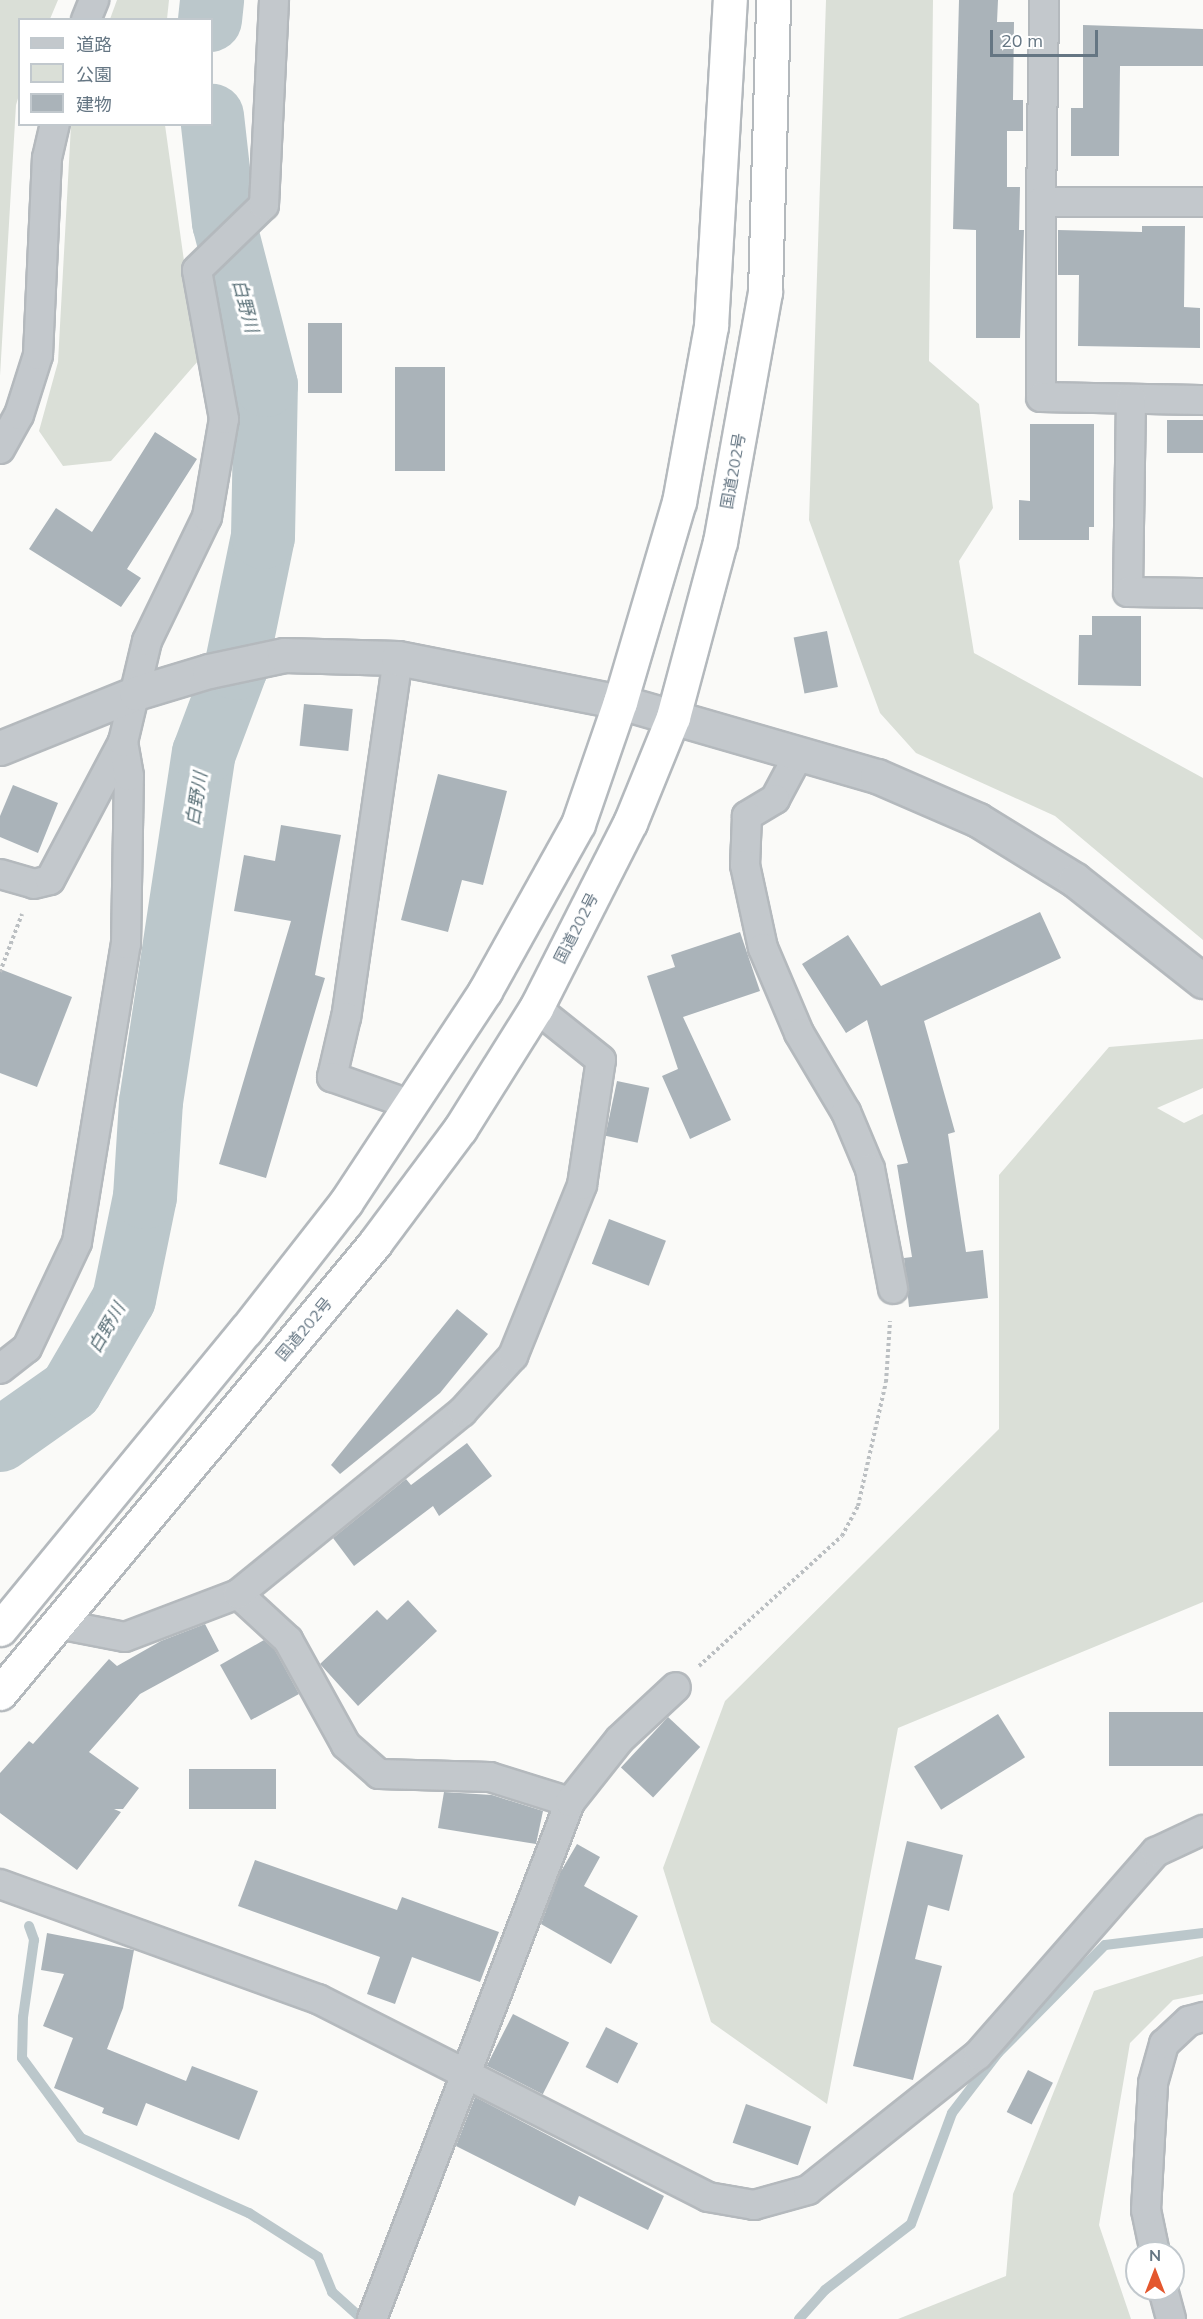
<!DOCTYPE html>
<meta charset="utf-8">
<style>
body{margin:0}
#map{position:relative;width:1203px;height:2319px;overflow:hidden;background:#fafaf8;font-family:Mulish,"Noto Sans JP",sans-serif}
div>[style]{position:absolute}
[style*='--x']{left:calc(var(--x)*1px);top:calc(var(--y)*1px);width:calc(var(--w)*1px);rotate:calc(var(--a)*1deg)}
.green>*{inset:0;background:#dadfd7}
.stream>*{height:10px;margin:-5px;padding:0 5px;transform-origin:5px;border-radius:5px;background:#bbc7cb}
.river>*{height:64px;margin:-32px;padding:0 32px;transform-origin:32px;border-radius:32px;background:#bbc7cb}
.building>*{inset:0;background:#aab3b9;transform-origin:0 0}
.path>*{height:4px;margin-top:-2px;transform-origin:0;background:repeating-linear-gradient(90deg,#bbbfc2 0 3px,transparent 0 6px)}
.roads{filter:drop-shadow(2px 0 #b4b9bd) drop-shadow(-2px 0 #b4b9bd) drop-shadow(0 2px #b4b9bd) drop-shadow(0 -2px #b4b9bd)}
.minor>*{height:28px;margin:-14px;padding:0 14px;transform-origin:14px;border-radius:14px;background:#c3c8cc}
.tertiary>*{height:33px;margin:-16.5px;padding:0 16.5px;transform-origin:16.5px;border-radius:16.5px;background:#c3c8cc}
.trunk>*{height:33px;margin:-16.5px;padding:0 16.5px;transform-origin:16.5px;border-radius:16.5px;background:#fff}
span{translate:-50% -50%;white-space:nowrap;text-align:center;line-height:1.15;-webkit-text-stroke:6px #fff;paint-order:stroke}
.street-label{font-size:16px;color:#657683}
.water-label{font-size:18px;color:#60757c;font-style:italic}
.legend{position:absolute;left:18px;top:18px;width:195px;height:108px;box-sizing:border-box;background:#fff;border:2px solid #c1c8cd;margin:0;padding:8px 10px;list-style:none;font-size:18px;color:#657683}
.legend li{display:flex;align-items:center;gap:12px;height:30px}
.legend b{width:30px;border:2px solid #c1c8cd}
.north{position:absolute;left:1125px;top:2241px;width:60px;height:60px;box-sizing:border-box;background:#fff;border:2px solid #c1c8cd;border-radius:50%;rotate:0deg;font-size:16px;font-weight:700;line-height:24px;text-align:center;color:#657683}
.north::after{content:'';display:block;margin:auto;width:21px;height:27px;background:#e4572e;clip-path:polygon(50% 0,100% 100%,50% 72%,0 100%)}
.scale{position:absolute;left:990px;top:30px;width:108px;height:27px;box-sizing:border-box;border:3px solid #657683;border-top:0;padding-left:8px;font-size:18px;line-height:21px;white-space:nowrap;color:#657683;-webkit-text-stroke:4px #fff;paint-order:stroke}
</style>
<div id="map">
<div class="green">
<div style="clip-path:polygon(0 0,58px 0,50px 19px,20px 20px,19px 95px,16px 105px,0 376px)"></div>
<div style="clip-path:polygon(117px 0,169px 0,167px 19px,110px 19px)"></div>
<div style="clip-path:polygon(826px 0,933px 0,929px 361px,979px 404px,993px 508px,959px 561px,974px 653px,1203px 778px,1203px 940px,1055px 816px,916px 753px,880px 713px,809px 520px)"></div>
<div style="clip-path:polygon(71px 125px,165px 125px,198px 361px,111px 461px,63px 466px,39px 431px,58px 362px)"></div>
<div style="clip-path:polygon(1203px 1039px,1203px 1088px,1157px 1108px,1184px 1123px,1203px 1114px,1203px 1602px,898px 1728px,827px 2104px,711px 2022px,663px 1868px,725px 1701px,999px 1429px,999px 1175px,1109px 1047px)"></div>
<div style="clip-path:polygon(1203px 1956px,1203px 1994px,1173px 2000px,1130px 2043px,1099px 2225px,1131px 2319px,898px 2319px,1006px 2276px,1013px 2194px,1094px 1991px)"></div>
</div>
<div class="stream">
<div style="--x:29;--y:1926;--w:15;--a:70"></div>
<div style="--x:34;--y:1940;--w:78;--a:98.1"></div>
<div style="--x:23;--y:2017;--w:41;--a:91.4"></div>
<div style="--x:22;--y:2058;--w:99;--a:53.6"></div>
<div style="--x:81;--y:2138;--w:184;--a:24.1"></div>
<div style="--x:249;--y:2213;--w:82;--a:32.5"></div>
<div style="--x:318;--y:2257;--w:38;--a:68"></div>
<div style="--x:332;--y:2292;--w:40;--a:42"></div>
<div style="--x:799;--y:2319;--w:39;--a:-48"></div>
<div style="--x:825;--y:2290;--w:108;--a:-37.5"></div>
<div style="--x:911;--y:2224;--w:118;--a:-69.7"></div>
<div style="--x:952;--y:2113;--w:76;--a:-52.5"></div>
<div style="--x:998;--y:2053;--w:152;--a:-45.3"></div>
<div style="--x:1105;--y:1945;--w:99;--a:-7"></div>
</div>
<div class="river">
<div style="--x:210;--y:20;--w:20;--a:-84"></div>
<div style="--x:0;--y:1440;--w:87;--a:-35.2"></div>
<div style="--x:71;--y:1390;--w:105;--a:-59.8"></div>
<div style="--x:124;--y:1299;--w:104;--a:-78.4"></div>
<div style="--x:145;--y:1197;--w:95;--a:-86.4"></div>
<div style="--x:151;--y:1102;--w:353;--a:-81.4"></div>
<div style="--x:204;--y:753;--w:91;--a:-69.4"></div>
<div style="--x:236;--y:668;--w:134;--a:-78.4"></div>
<div style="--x:263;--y:537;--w:152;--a:-88.9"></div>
<div style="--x:266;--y:385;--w:167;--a:-104.5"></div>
<div style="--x:224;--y:223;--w:108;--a:-96.4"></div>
</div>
<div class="building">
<div style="clip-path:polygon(959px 0,998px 0,997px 22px,1014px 22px,1013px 100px,1023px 100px,1023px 131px,1007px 131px,1007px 187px,1020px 187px,1019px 230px,1024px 230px,1020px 338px,976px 338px,976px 230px,953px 229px)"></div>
<div style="clip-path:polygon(1083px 25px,1203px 29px,1203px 66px,1120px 66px,1119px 156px,1071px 156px,1071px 108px,1083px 108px)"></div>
<div style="clip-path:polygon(1142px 226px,1185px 226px,1184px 307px,1200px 308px,1200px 348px,1078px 346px,1079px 275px,1058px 275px,1058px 230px,1142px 232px)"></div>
<div style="left:308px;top:323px;width:34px;height:70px"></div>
<div style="left:445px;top:367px;width:104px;height:50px;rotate:90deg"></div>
<div style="left:1167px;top:420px;width:36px;height:33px"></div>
<div style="clip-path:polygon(1030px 424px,1094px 424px,1094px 527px,1089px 527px,1089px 540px,1019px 540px,1019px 500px,1030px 501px)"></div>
<div style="clip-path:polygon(155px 432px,197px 459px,127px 569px,141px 578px,121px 607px,29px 549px,56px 508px,92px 532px)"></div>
<div style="clip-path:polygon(1092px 616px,1141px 616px,1141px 686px,1078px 685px,1079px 635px,1092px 635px)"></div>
<div style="left:827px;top:631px;width:57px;height:34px;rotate:79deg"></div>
<div style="left:304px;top:704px;width:49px;height:42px;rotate:6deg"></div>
<div style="clip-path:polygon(438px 774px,507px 791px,483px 885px,462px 880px,448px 932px,401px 920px)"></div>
<div style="clip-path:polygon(13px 785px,58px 803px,38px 853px,0 837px,0 816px)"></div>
<div style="clip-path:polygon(281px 825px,341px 835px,315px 975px,325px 978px,266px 1178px,219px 1164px,291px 921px,234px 911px,244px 855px,275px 861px)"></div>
<div style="clip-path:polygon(1040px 912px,1061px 958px,924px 1021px,955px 1132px,948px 1134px,966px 1252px,983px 1250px,988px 1298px,909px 1307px,904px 1258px,912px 1257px,897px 1165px,908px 1163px,867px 1020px,846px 1033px,802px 964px,848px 935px,881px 986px)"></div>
<div style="clip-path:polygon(740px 932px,760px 991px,683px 1017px,731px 1120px,690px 1139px,662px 1076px,678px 1069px,647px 976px,675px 967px,671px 955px)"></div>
<div style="clip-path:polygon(0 969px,72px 997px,37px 1087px,0 1073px)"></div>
<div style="left:617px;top:1081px;width:33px;height:56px;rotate:12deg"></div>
<div style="left:609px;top:1219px;width:61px;height:48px;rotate:21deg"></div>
<div style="clip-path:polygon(457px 1309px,488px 1334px,440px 1393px,340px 1474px,331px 1465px)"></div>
<div style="clip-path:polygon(467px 1443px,492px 1476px,439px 1516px,433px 1506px,354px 1566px,333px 1538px,406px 1479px,411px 1485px)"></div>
<div style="clip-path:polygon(408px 1600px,437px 1631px,358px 1706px,320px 1664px,377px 1610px,387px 1620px)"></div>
<div style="clip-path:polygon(205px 1624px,219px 1651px,140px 1694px,89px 1752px,139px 1788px,123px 1809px,114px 1809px,121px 1812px,77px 1870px,0 1813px,0 1773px,29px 1741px,33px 1744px,109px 1659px,117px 1666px,161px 1641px)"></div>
<div style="clip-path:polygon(264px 1640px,275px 1650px,299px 1694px,251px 1720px,220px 1665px)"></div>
<div style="left:1203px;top:1712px;width:54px;height:94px;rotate:90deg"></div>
<div style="left:998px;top:1714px;width:51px;height:99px;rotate:58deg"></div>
<div style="left:668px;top:1717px;width:44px;height:69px;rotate:43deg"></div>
<div style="left:189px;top:1769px;width:87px;height:40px"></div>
<div style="clip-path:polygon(444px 1792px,492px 1795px,543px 1811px,536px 1844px,438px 1828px)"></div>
<div style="clip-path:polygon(907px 1841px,963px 1855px,949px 1911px,928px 1905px,915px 1959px,942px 1966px,913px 2080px,853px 2066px)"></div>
<div style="clip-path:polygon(577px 1844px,600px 1857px,584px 1886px,638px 1916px,611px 1964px,541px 1924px,560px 1873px)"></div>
<div style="clip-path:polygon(255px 1860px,397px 1910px,402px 1897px,499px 1932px,480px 1982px,412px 1957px,395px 2004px,367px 1994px,380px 1957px,238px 1906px)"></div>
<div style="clip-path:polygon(47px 1933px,134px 1950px,123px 2008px,107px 2049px,186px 2081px,192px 2066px,258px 2091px,239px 2140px,146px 2103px,137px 2126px,102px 2113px,104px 2108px,54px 2088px,73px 2038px,43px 2026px,64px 1974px,41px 1970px)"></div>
<div style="left:513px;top:2014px;width:63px;height:58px;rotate:27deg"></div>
<div style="left:606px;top:2027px;width:36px;height:45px;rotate:27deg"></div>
<div style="left:1028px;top:2070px;width:28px;height:47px;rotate:27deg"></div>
<div style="clip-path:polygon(475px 2097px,664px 2196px,648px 2230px,579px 2196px,575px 2206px,456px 2146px)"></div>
<div style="left:746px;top:2104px;width:69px;height:41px;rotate:19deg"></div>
</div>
<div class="path">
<div style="--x:0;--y:972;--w:62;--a:-69.2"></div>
<div style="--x:699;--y:1666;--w:193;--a:-42.3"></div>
<div style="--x:842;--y:1536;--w:34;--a:-62"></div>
<div style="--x:858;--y:1506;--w:127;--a:-77.3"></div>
<div style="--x:886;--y:1382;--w:61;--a:-86.2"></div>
</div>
<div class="roads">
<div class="minor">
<div style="--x:86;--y:20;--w:22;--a:-68"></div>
<div style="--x:1041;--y:202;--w:202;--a:-89.1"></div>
<div style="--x:1203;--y:202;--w:162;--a:180"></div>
<div style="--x:1041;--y:202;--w:195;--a:90"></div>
<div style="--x:1041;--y:397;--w:162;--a:1.1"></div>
<div style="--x:1131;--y:399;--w:193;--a:90.9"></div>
<div style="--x:1128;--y:592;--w:75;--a:0.8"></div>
<div style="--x:0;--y:449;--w:39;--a:-61"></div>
<div style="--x:19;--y:415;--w:63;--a:-72.4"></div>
<div style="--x:38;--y:355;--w:197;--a:-87.4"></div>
<div style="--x:47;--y:158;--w:35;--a:-77"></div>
<div style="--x:398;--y:658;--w:363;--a:98.2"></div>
<div style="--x:346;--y:1017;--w:62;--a:103.1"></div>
<div style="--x:332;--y:1077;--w:85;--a:19.3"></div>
<div style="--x:799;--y:754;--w:51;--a:118.1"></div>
<div style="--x:775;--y:799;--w:33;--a:149"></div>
<div style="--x:747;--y:816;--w:49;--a:92.3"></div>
<div style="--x:745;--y:865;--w:85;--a:77.8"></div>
<div style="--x:763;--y:948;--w:92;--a:67"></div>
<div style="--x:799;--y:1033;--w:92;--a:59.3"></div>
<div style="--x:846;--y:1112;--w:62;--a:67.2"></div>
<div style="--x:870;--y:1169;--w:122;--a:79.1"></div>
<div style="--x:0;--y:874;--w:35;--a:16"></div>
<div style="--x:34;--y:884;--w:16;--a:-14"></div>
<div style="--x:50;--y:880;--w:156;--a:-62.1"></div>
<div style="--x:0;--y:1369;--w:34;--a:-38"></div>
<div style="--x:27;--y:1348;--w:117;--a:-64.7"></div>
<div style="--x:77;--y:1242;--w:302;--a:-80.7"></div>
<div style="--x:126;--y:944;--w:168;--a:-89"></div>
<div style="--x:129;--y:776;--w:35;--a:-100"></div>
<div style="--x:123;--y:742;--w:104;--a:-76.6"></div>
<div style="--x:147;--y:641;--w:138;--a:-64.2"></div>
<div style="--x:207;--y:517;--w:99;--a:-80.2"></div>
<div style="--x:224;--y:419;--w:151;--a:-100.3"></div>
<div style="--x:197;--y:270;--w:93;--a:-44.1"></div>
<div style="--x:264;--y:205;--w:205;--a:-87.2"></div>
<div style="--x:238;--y:1594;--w:68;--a:42.6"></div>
<div style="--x:288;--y:1640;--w:120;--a:61.1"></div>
<div style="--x:346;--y:1745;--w:44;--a:41.3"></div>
<div style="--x:379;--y:1774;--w:111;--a:1.5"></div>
<div style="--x:490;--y:1777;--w:84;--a:17.4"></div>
<div style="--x:58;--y:1624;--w:68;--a:11"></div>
<div style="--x:125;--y:1637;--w:121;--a:-20.8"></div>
<div style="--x:238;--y:1594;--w:289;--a:-39.1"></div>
<div style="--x:462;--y:1412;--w:76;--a:-47.7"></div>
<div style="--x:513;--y:1356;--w:184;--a:-68"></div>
<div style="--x:582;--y:1185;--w:126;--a:-81.4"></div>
<div style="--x:601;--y:1060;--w:83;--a:-141.3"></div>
<div style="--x:0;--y:1884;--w:338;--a:19.9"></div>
<div style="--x:318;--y:1999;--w:437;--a:26.9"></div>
<div style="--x:708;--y:2197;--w:47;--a:9.9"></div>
<div style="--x:754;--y:2205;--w:56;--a:-15.5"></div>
<div style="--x:808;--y:2190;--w:217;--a:-38.5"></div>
<div style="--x:978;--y:2055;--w:270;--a:-48.8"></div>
<div style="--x:1156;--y:1852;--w:52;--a:-25.1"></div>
<div style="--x:1155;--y:2253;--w:44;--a:-101.8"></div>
<div style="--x:1146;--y:2210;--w:127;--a:-86.8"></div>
<div style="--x:1153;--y:2083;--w:41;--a:-74.2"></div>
<div style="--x:1164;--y:2044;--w:34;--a:-43"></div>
<div style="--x:1189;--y:2021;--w:15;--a:-16"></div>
<div style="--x:1163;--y:2289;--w:31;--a:75"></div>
<div style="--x:372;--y:2319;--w:554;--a:-69.04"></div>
<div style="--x:570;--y:1802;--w:80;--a:-51.6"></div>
<div style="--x:620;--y:1739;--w:76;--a:-42.9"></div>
</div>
<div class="tertiary">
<div style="--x:0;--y:748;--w:147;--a:-22"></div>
<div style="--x:136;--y:693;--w:76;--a:-16.8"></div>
<div style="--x:209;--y:671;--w:77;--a:-12"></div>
<div style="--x:284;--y:655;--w:114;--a:1.5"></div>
<div style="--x:398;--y:658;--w:226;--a:11.2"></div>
<div style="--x:620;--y:702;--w:267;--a:16.1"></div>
<div style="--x:877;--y:776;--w:110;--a:23.5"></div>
<div style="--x:978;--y:820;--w:114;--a:31.7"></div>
<div style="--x:1075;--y:880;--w:163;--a:38.3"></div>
</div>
<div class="trunk">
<div style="--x:0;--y:1629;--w:387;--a:-50.6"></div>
<div style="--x:246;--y:1330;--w:162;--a:-52"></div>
<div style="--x:346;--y:1202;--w:253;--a:-56.6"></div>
<div style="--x:485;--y:991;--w:191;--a:-60.9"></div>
<div style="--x:578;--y:824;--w:129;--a:-71"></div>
<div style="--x:620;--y:702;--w:209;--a:-73.6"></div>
<div style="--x:679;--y:502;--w:179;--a:-79.7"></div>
<div style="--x:711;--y:326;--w:327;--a:-86.7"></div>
<div style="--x:0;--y:1693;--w:586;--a:-50.19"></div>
<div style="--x:375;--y:1243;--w:142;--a:-53.3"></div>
<div style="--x:460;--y:1129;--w:143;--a:-57.9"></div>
<div style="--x:536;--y:1008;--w:208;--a:-63.1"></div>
<div style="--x:630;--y:823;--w:114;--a:-67.9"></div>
<div style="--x:673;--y:717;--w:181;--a:-75"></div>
<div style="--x:720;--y:542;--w:254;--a:-79.8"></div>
<div style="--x:765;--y:292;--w:292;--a:-88.4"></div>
</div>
</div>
<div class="street-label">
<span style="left:733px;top:471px;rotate:-80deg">国道202号</span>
<span style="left:576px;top:928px;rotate:-63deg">国道202号</span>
<span style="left:304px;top:1329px;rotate:-50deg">国道202号</span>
</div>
<div class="water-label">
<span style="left:245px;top:306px;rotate:75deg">白野川</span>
<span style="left:197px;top:799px;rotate:-81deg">白野川</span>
<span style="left:107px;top:1328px;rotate:-60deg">白野川</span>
</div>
<ul class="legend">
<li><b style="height:8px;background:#c3c8cc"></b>道路</li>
<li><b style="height:16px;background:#dadfd7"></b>公園</li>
<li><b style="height:16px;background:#aab3b9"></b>建物</li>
</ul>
<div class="north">N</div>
<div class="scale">20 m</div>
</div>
